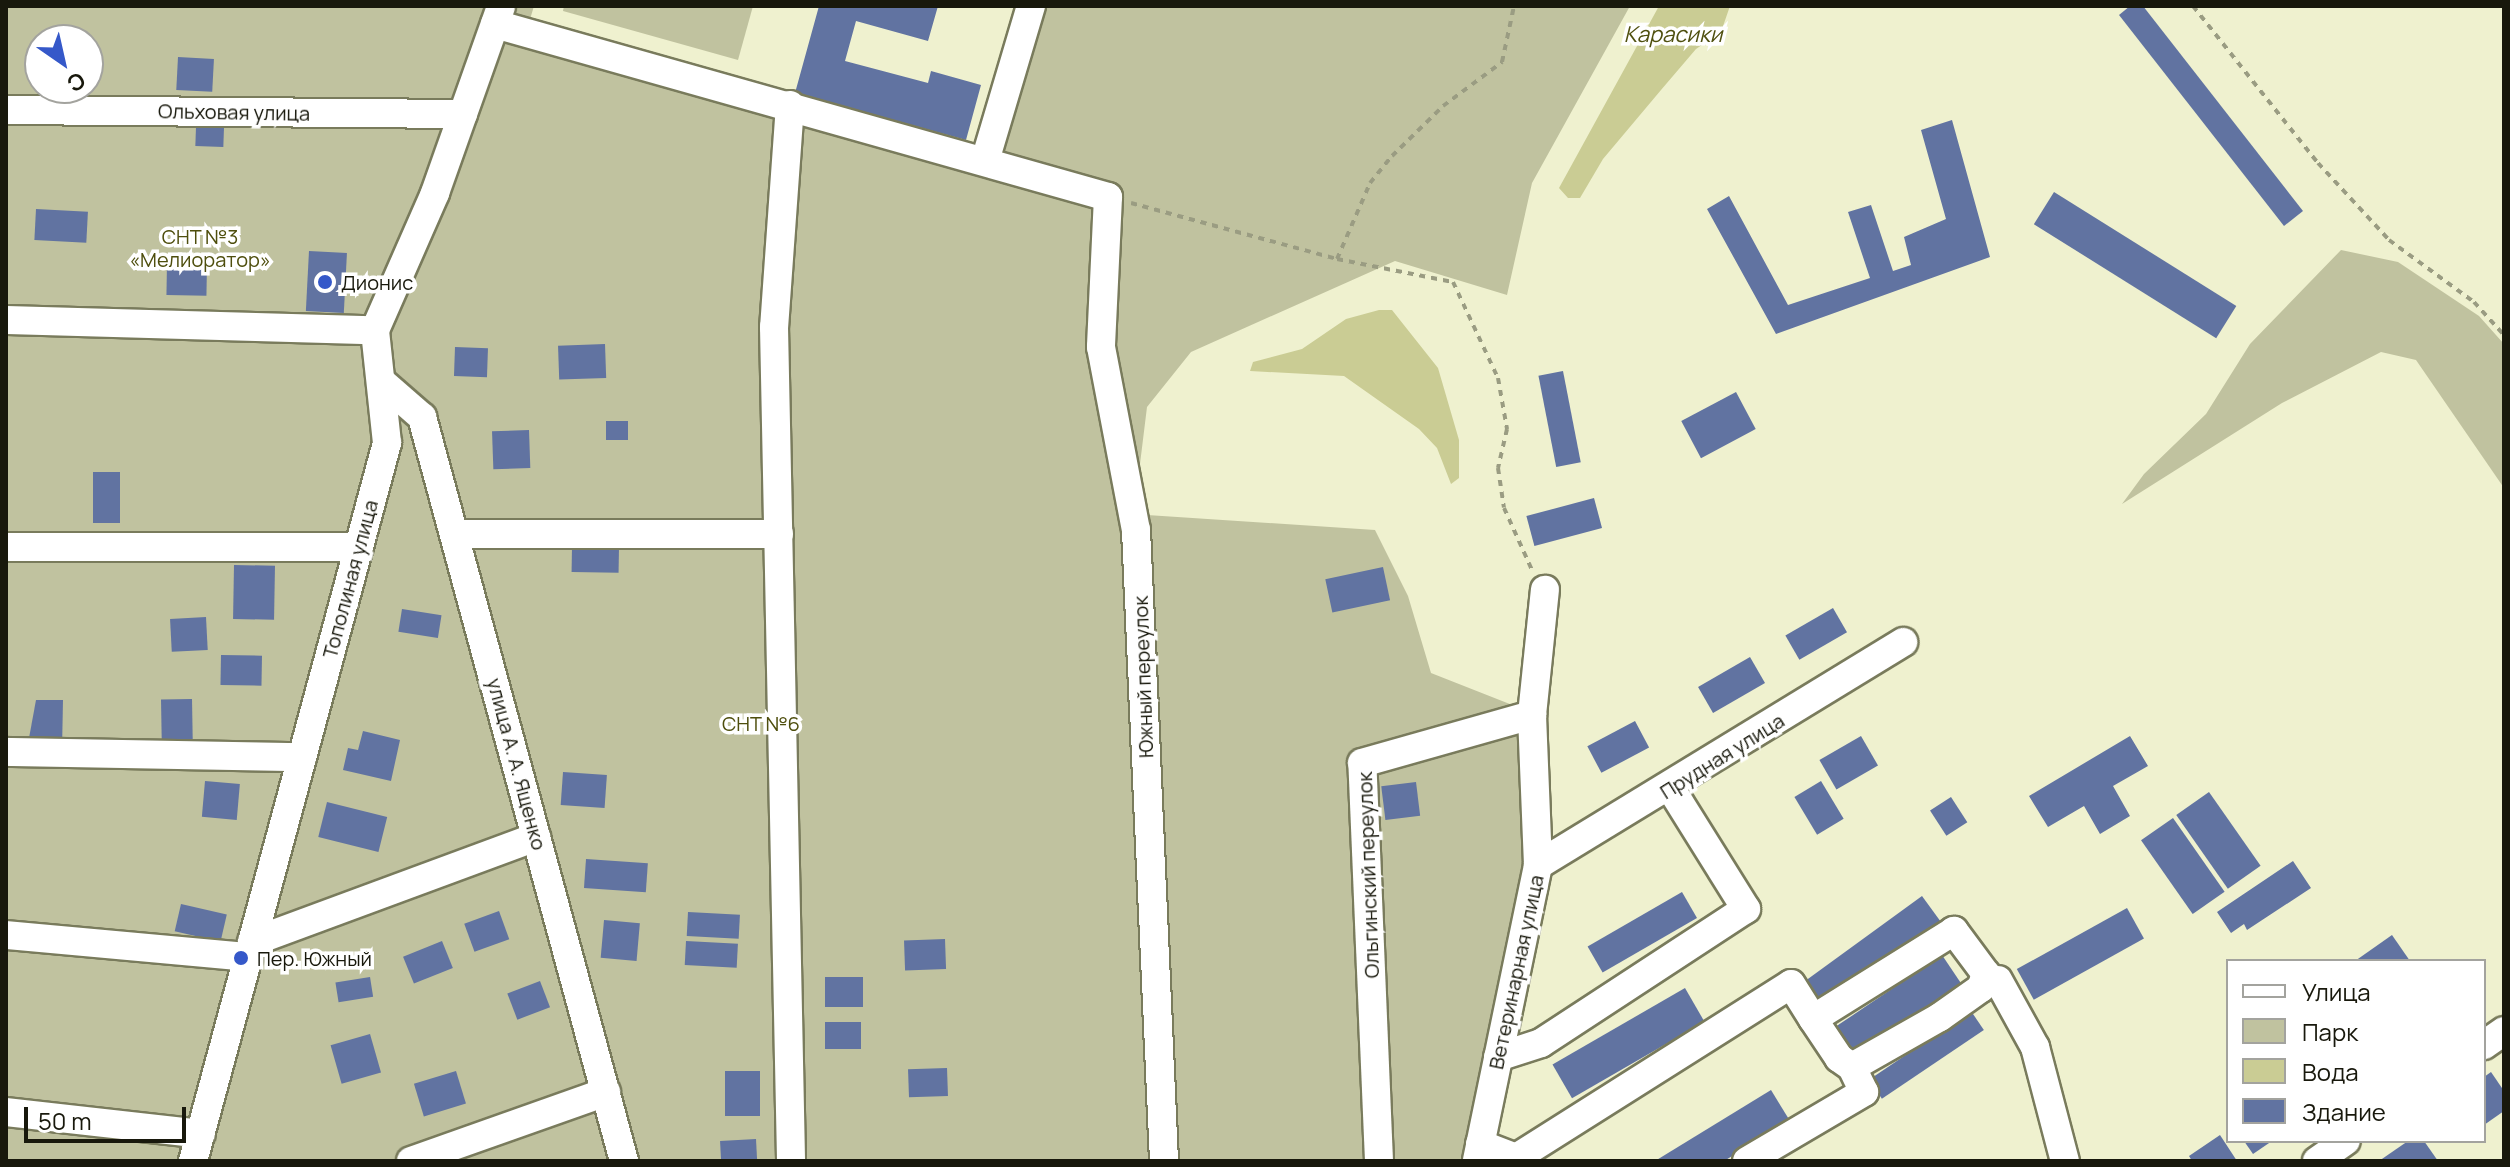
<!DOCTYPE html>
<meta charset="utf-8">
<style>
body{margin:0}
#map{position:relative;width:2510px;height:1167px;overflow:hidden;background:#eff1cf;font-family:Manrope,sans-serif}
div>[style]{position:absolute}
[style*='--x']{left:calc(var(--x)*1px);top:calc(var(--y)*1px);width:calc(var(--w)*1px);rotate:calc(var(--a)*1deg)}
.green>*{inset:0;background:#c0c29f}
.water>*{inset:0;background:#cacc94}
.building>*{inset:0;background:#6173a1;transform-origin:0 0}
.path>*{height:4px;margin-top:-2px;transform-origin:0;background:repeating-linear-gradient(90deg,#9a9c82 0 6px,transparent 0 12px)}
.roads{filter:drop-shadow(2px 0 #797b5c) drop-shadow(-2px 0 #797b5c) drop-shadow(0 2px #797b5c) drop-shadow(0 -2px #797b5c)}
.minor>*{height:28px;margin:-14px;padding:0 14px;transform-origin:14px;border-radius:14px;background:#fff}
.dots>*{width:22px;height:22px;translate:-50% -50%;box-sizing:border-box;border:4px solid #fff;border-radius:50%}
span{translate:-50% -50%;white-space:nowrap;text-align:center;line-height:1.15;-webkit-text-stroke:7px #fff;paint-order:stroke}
.street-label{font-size:20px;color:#18180c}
.park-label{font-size:20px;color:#4e4e0d}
.poi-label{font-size:20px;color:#18180c}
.left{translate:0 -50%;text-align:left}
.water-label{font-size:22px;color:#4f500f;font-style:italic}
.frame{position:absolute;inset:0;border:8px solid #18180c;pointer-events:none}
.legend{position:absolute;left:2226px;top:959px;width:260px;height:184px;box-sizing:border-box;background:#fff;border:2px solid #a3a39e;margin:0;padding:10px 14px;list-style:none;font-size:24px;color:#18180c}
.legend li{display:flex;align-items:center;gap:16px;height:40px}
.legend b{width:40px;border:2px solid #a3a39e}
.north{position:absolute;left:24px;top:24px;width:80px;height:80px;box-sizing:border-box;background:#fff;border:2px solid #a3a39e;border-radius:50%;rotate:146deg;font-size:22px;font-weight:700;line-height:32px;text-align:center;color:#18180c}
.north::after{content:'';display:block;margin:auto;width:28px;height:36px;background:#3558c9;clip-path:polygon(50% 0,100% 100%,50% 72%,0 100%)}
.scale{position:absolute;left:24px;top:1107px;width:162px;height:36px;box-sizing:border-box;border:4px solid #18180c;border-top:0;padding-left:10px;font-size:24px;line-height:28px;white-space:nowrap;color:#18180c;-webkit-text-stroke:6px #fff;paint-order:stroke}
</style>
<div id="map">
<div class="green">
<div style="clip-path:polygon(evenodd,6px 6px,534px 6px,528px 26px,995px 150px,1028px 6px,1630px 6px,1532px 183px,1507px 295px,1395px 261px,1191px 352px,1147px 407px,1139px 472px,1147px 515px,1375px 530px,1408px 596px,1431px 673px,1525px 710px,1543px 868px,1481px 1161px,6px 1161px,6px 6px,40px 40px,88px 40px,88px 88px,40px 88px,40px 40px)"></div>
<div style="clip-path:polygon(564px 6px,753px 6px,738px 60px,563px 11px)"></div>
<div style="clip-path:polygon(2341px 250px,2398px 262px,2479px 316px,2504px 344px,2504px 488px,2416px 360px,2381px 352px,2282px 403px,2122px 504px,2144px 474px,2206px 414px,2250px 344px)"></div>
</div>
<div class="water">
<div style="clip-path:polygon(1659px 6px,1730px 6px,1721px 32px,1696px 49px,1661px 90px,1603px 159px,1580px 198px,1568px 198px,1559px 188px)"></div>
<div style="clip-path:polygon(1379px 310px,1392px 310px,1438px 368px,1459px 440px,1459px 478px,1451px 484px,1437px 448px,1419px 429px,1344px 376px,1250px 371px,1253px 362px,1302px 349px,1346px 319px)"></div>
</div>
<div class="building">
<div style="clip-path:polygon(819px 6px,938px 6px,928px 41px,856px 21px,845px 61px,928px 83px,931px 71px,981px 85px,966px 140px,795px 93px)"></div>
<div style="clip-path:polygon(2130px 6px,2143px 6px,2303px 211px,2284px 226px,2119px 15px)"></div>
<div style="left:178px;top:57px;width:36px;height:33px;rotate:3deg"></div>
<div style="clip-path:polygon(1952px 120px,1990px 257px,1776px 334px,1707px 209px,1729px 196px,1788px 305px,1870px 278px,1848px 212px,1871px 205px,1893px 271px,1911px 265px,1904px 237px,1946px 219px,1921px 130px)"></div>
<div style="left:196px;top:127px;width:28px;height:19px;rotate:2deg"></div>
<div style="left:2054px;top:192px;width:215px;height:38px;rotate:32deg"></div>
<div style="left:36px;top:209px;width:52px;height:31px;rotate:3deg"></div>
<div style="left:309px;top:251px;width:38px;height:60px;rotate:3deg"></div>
<div style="left:167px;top:263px;width:40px;height:32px;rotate:1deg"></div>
<div style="left:605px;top:344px;width:34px;height:47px;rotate:88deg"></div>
<div style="left:455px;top:347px;width:33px;height:29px;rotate:2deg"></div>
<div style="left:1563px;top:371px;width:93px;height:25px;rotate:79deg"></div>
<div style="left:1736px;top:392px;width:42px;height:62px;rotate:62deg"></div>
<div style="left:606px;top:421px;width:22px;height:19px"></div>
<div style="left:529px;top:430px;width:38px;height:37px;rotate:88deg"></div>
<div style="left:120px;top:472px;width:51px;height:27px;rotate:90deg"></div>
<div style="left:1594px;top:498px;width:31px;height:70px;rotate:75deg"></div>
<div style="left:572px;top:547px;width:47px;height:25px;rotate:1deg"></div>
<div style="left:234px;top:565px;width:41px;height:54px;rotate:1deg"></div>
<div style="left:1383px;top:567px;width:34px;height:59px;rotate:78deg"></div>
<div style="left:1833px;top:608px;width:28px;height:55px;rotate:60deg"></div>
<div style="left:402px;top:609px;width:40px;height:23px;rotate:9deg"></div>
<div style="left:206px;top:617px;width:33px;height:36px;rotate:87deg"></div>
<div style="left:221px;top:655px;width:41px;height:30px;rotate:1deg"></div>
<div style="left:1750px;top:657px;width:30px;height:60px;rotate:60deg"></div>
<div style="left:192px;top:699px;width:43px;height:31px;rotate:89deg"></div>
<div style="clip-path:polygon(36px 700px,63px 700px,62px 750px,27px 749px)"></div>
<div style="left:1635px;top:721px;width:30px;height:54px;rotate:62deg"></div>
<div style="clip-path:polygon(363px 731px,400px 740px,391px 781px,343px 770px,348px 748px,358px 750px)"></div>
<div style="left:1861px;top:736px;width:34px;height:48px;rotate:60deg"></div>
<div style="clip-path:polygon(2130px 736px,2148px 766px,2113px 786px,2130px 816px,2100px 834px,2084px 806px,2048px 827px,2029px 796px)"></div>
<div style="left:563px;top:772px;width:44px;height:33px;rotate:4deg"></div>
<div style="left:205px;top:781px;width:35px;height:36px;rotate:5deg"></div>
<div style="left:1821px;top:781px;width:44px;height:31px;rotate:59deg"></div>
<div style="left:1416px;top:782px;width:34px;height:35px;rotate:83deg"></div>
<div style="left:2209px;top:792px;width:90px;height:40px;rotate:55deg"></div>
<div style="left:1951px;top:797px;width:30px;height:25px;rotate:57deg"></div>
<div style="left:327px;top:802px;width:62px;height:36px;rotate:14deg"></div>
<div style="left:2173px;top:818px;width:90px;height:39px;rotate:55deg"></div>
<div style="left:586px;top:859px;width:62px;height:29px;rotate:4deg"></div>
<div style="clip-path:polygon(2293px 861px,2311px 888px,2247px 930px,2244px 924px,2231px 933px,2217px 912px)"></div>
<div style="left:1682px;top:892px;width:30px;height:109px;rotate:60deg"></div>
<div style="left:1922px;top:896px;width:36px;height:150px;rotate:54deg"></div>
<div style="left:181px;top:904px;width:47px;height:28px;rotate:13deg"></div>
<div style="left:2127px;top:908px;width:35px;height:126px;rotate:61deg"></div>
<div style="left:499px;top:911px;width:30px;height:37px;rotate:70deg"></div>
<div style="left:688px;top:912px;width:52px;height:24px;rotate:3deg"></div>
<div style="left:604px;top:920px;width:36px;height:38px;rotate:5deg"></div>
<div style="clip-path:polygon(2392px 935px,2410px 961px,2355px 961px)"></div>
<div style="left:945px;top:939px;width:30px;height:41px;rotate:88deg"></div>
<div style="left:442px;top:941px;width:29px;height:42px;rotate:68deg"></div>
<div style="left:686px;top:941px;width:52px;height:24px;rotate:3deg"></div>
<div style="left:1942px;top:955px;width:43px;height:133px;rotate:56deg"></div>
<div style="left:370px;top:977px;width:20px;height:35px;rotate:81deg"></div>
<div style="left:863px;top:977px;width:30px;height:38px;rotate:90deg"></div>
<div style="left:540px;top:981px;width:28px;height:35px;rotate:69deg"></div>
<div style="left:1685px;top:988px;width:39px;height:153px;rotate:60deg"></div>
<div style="left:1971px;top:1011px;width:23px;height:123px;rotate:56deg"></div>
<div style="left:861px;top:1022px;width:27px;height:36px;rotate:90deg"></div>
<div style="left:370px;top:1034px;width:40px;height:41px;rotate:74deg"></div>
<div style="left:947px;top:1068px;width:28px;height:39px;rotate:88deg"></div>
<div style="left:456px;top:1071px;width:34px;height:44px;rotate:73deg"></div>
<div style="left:725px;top:1071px;width:35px;height:45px"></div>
<div style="clip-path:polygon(2491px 1072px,2504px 1091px,2504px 1111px,2484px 1125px,2484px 1077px)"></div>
<div style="clip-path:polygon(1771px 1090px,1790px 1121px,1724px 1161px,1655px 1161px)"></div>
<div style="clip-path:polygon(2220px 1135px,2237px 1161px,2192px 1161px,2189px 1156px)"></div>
<div style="left:756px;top:1139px;width:22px;height:36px;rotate:87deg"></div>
<div style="clip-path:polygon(2244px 1141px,2272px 1141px,2253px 1154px)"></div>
<div style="clip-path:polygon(2408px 1141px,2424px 1141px,2438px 1161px,2379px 1161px)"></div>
</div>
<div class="path">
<div style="--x:2193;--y:6;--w:201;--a:51.5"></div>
<div style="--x:2318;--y:163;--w:105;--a:47.3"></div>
<div style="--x:2389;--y:240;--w:105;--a:36.1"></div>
<div style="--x:2474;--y:302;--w:45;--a:47.7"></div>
<div style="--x:1131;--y:203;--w:213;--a:15.2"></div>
<div style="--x:1337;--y:259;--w:83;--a:-66.5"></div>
<div style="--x:1370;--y:183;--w:35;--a:-51"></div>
<div style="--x:1392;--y:156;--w:71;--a:-44.4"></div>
<div style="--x:1443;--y:106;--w:74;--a:-36.7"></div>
<div style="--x:1502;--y:62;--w:57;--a:-77.9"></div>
<div style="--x:1337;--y:259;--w:118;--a:11.2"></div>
<div style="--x:1453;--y:282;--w:106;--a:64.9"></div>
<div style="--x:1498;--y:378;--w:52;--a:80"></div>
<div style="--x:1507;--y:429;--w:40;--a:103"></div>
<div style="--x:1498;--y:468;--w:40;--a:81.5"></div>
<div style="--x:1504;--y:508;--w:68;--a:65.7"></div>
</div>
<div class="roads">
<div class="minor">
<div style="--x:495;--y:24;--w:637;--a:15.76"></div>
<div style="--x:1108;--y:197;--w:150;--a:92.7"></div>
<div style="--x:1101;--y:347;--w:186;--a:79.2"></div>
<div style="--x:1136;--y:530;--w:632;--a:87.46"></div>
<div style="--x:790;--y:105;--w:223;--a:94.1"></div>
<div style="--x:774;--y:327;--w:834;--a:88.83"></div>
<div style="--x:6;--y:110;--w:457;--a:0.5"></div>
<div style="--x:985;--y:161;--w:162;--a:-73.5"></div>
<div style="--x:6;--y:320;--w:369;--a:1.6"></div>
<div style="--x:383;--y:383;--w:52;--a:41.1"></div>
<div style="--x:422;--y:417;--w:771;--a:74.81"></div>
<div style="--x:454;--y:534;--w:325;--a:0"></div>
<div style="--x:6;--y:547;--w:353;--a:0"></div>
<div style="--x:6;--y:752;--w:296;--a:1"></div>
<div style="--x:1538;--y:865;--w:428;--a:-31.4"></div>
<div style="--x:6;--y:935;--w:244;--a:5.2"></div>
<div style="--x:252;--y:942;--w:303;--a:-20.3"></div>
<div style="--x:1998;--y:980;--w:77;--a:61.1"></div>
<div style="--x:2035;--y:1047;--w:118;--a:75.3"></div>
<div style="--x:2484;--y:1045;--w:24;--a:-35"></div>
<div style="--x:1498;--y:1057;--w:45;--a:-18"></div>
<div style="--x:1541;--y:1043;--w:245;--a:-33.2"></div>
<div style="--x:1746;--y:909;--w:142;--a:-122"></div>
<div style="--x:6;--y:1112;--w:196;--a:6.4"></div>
<div style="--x:1480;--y:1144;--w:39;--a:21"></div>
<div style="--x:1516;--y:1158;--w:325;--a:-32.3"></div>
<div style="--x:1791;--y:984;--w:41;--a:57.8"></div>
<div style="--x:1813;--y:1019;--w:47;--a:56.3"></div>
<div style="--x:1839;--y:1058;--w:16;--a:35"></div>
<div style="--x:1852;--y:1067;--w:101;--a:-29.6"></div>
<div style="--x:1940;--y:1017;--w:50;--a:-35.3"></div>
<div style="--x:1981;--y:988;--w:15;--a:-70"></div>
<div style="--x:1986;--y:974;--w:54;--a:-126.7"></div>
<div style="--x:1954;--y:931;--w:166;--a:148"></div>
<div style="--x:1477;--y:1160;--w:301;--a:-78.3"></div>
<div style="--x:1538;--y:865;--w:150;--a:-92.3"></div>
<div style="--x:1532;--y:715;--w:126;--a:-84.1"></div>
<div style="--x:193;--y:1161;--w:744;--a:-74.88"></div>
<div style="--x:387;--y:443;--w:114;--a:-96.1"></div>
<div style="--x:375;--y:330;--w:150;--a:-66.3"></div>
<div style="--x:435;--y:193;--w:197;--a:-70.5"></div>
<div style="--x:411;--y:1161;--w:207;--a:-19.5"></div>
<div style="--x:1379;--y:1161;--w:398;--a:-92.4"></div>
<div style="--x:1362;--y:763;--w:177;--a:-15.8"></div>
<div style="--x:1747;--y:1161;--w:136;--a:-30.5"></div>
<div style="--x:1864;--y:1092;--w:28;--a:-116"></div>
<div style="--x:2317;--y:1161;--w:35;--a:-35"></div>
</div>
</div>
<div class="dots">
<div style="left:325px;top:282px;background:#3558c9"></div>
<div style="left:241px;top:958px;background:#3558c9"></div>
</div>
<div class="street-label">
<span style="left:234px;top:112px;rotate:1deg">Ольховая улица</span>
<span style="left:350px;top:579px;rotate:-75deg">Тополиная улица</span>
<span style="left:1143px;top:677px;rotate:-92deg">Южный переулок</span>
<span style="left:1722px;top:756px;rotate:-32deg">Прудная улица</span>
<span style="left:517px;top:764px;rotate:75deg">улица А. А. Ященко</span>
<span style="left:1368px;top:875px;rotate:-92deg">Ольгинский переулок</span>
<span style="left:1516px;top:972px;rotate:-78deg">Ветеринарная улица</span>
</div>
<div class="park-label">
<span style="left:200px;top:248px">СНТ №3<br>«Мелиоратор»</span>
<span style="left:761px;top:723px">СНТ №6</span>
</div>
<div class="poi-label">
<span class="left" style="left:341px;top:282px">Дионис</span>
<span class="left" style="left:257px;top:958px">Пер. Южный</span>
</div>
<div class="water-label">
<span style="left:1673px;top:35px">Карасики</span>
</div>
<div class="frame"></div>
<ul class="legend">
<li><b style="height:10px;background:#fff"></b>Улица</li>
<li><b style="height:22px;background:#c0c29f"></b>Парк</li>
<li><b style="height:22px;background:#cacc94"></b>Вода</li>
<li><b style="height:22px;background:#6173a1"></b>Здание</li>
</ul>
<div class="north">С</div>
<div class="scale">50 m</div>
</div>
